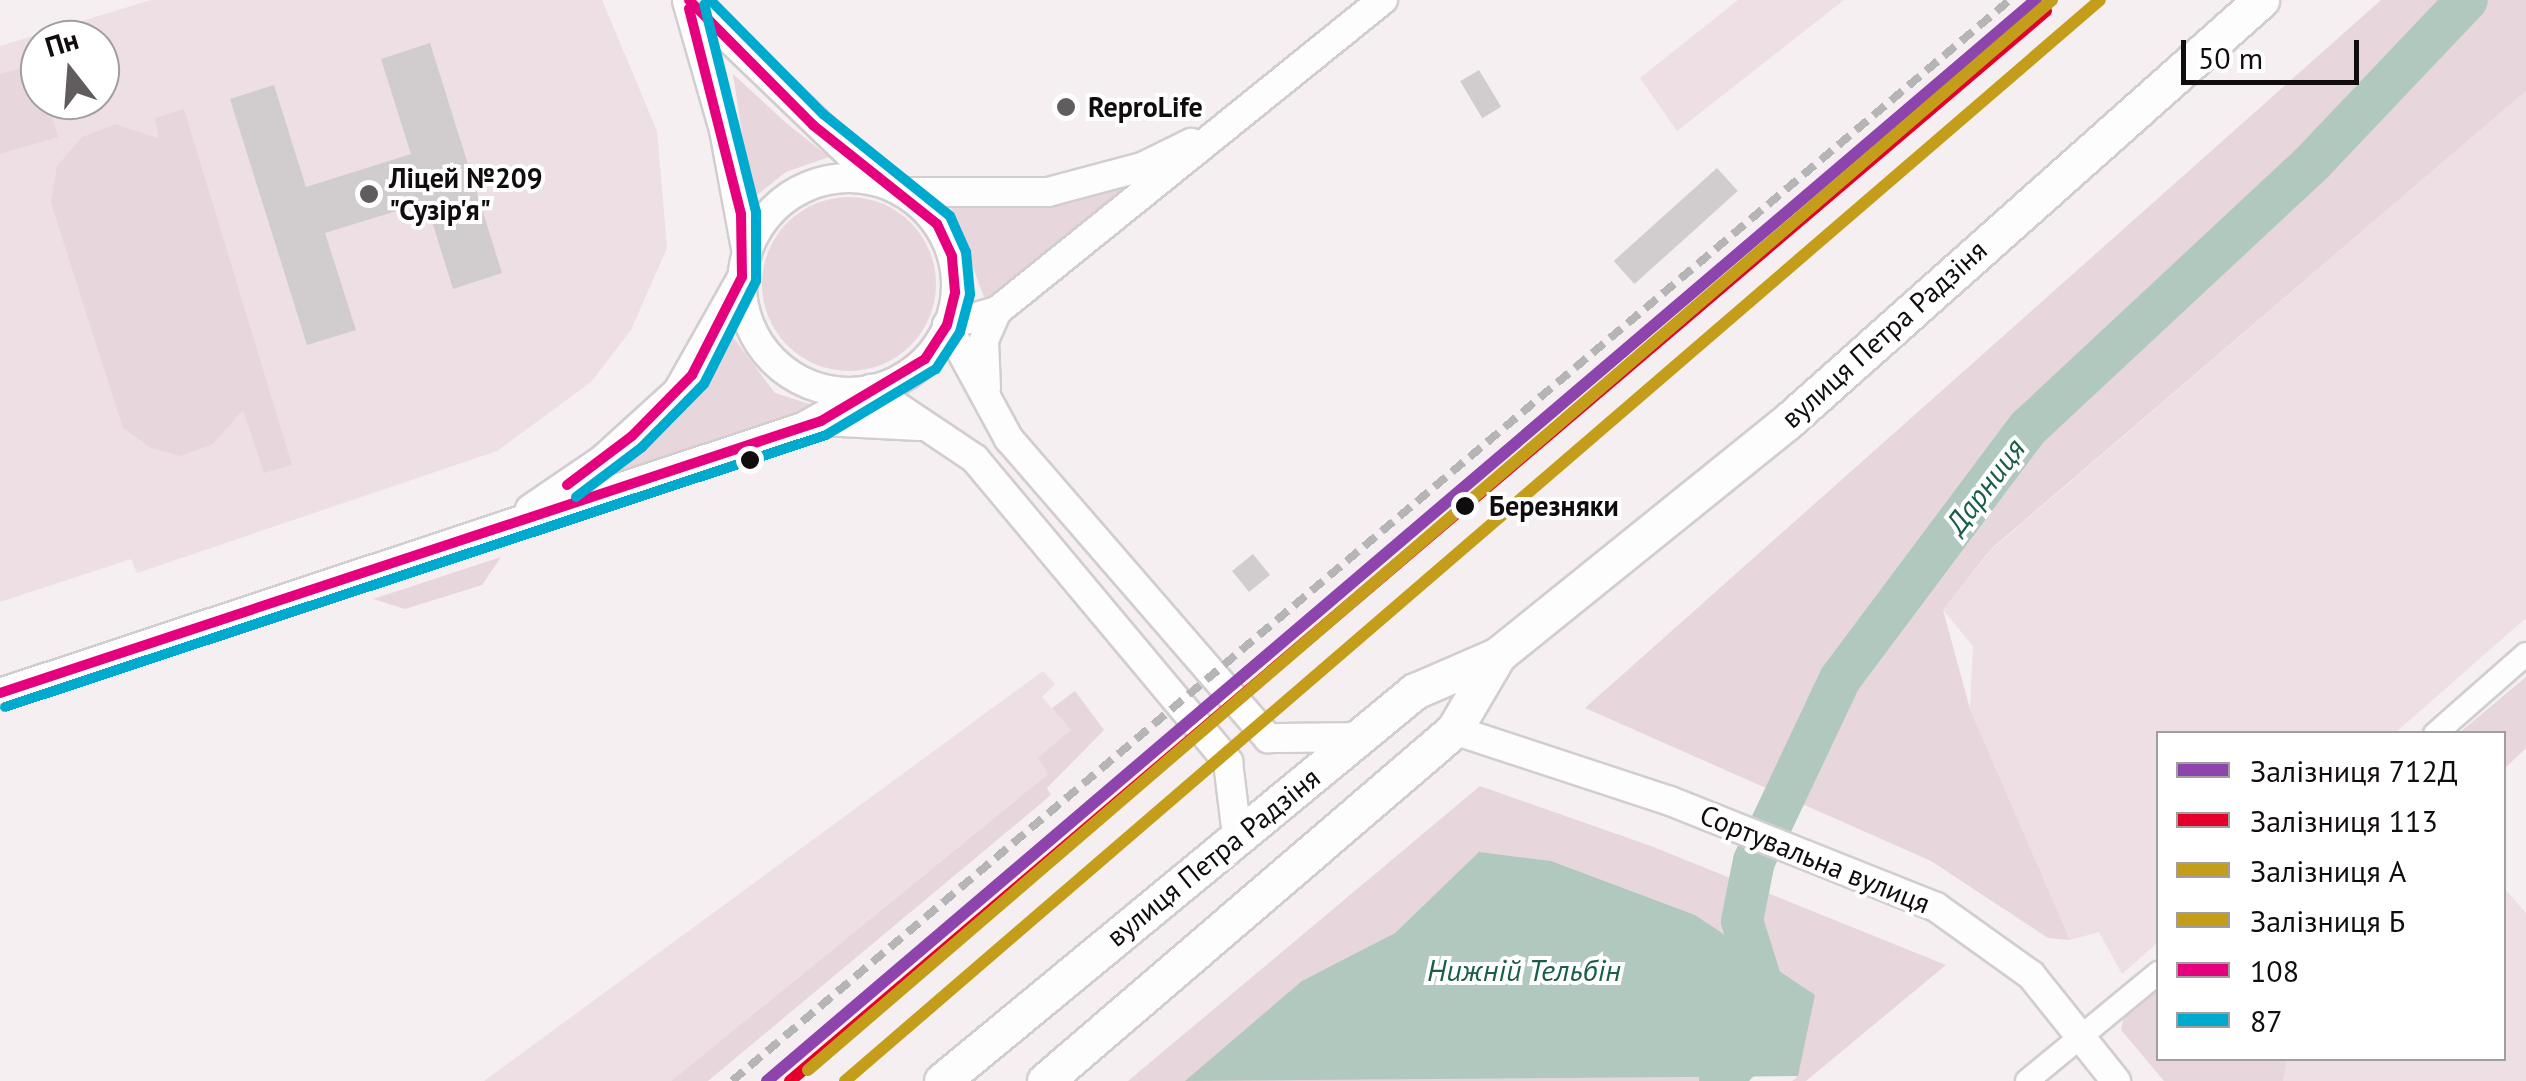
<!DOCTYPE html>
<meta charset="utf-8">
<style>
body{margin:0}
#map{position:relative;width:2526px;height:1081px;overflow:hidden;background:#f5eff1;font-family:"PT Sans",sans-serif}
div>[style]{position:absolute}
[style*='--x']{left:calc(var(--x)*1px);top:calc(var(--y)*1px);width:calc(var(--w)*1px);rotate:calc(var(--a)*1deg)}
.built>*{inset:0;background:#eddfe4}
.green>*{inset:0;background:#e7d7dd}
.round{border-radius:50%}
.water>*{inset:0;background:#b0c8be}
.river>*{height:42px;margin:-21px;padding:0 21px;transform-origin:21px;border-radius:21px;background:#b0c8be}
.building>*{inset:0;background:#d1cdce;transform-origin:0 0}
.roads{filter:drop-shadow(2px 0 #d2cdcf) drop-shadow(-2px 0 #d2cdcf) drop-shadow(0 2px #d2cdcf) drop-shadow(0 -2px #d2cdcf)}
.minor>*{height:22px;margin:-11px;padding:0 11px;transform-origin:11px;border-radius:11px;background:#fefdfd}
.tertiary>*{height:28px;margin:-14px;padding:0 14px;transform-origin:14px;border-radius:14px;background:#fefdfd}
.tertiary>.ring{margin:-14px;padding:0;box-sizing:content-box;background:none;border:28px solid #fefdfd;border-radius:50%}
.primary>*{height:35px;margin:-17.5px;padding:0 17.5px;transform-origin:17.5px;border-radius:17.5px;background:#fefdfd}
.rail>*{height:8px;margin-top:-4px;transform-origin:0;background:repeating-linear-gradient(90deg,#b6b5b6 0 15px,transparent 0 23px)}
.bus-1>*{height:10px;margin:-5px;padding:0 5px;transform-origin:5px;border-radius:5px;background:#e5007d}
.bus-2>*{height:10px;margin:-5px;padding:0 5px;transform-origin:5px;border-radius:5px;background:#00a9ce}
.rail-1>*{height:12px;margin:-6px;padding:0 6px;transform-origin:6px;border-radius:6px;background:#8e44ad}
.rail-2>*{height:12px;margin:-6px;padding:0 6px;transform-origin:6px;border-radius:6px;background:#e4002b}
.rail-3>*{height:12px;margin:-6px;padding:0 6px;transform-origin:6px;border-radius:6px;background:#c49e1a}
.rail-4>*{height:12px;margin:-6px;padding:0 6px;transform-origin:6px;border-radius:6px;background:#c49e1a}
.dots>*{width:28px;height:28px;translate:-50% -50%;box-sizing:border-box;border:5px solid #fff;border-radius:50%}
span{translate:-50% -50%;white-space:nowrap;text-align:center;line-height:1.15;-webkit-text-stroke:8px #fff;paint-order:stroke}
.poi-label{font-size:28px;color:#110d0f;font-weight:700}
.left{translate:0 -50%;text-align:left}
.street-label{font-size:28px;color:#110d0f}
.stop-label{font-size:28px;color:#110d0f;font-weight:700}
.water-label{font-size:30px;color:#1b5e48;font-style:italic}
.legend{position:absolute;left:2156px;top:731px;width:350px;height:330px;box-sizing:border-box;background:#fff;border:2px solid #a09e9f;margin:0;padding:12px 18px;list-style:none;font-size:30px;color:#110d0f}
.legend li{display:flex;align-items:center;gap:20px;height:50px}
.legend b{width:50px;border:2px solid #a09e9f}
.north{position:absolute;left:20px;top:20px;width:100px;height:100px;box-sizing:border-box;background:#fff;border:2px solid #a09e9f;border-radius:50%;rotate:343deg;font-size:28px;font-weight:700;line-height:40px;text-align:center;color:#110d0f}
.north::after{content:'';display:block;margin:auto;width:35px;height:45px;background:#615c5e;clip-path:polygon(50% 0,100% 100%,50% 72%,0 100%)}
.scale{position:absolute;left:2181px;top:40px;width:178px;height:45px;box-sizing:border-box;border:5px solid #110d0f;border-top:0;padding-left:12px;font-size:30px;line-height:35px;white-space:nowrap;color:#110d0f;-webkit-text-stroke:8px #fff;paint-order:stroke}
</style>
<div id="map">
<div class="built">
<div style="clip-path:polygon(evenodd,151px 0,602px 0,657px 131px,667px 248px,631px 330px,591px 382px,497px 451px,137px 573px,131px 559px,0 602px,0 46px,151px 0,40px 40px,100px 40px,100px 100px,40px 100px,40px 40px)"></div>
<div style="clip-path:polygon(1738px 0,1844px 0,1677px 131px,1640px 78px)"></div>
<div style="clip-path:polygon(2526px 91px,2526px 618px,2395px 733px,2158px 734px,2158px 942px,2122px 974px,2099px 932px,2070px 940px,1970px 709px,1973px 646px,1943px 610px,1991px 550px)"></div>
<div style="clip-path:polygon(1043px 671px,1055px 684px,1042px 697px,1071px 730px,1049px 773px,671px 1081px,484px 1081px)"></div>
<div style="clip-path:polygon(2504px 888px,2526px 913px,2526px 1081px,2283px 1081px,2287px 1059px,2504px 1058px)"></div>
</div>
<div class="green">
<div style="clip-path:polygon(2381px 0,2526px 0,2526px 91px,1991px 549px,1943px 610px,1970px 709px,2070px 940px,2048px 938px,1931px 861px,1585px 708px)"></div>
<div style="clip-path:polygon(36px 64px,40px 100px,47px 100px,58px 137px,0 154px,0 74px)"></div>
<div style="clip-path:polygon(733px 74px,785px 122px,829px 157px,786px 172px,752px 199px)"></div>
<div style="clip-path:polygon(184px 109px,292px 465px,264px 473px,243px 410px,213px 444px,181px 456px,151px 448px,123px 428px,51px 203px,57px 166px,82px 137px,116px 124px,159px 139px,155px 118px)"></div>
<div style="clip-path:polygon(1151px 174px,989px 300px,984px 297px,949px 203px,1043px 204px)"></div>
<div class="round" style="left:762px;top:197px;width:174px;height:174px"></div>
<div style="clip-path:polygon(730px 333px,775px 393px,819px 407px,602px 482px,702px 387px)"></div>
<div style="clip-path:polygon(501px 557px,482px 585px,405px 609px,373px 599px)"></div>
<div style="clip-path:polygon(2526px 677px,2526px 748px,2504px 769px,2504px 734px,2459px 733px)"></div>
<div style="clip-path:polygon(1075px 691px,1104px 730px,1047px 788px,1051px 795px,708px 1081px,671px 1081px,1048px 774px,1038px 758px,1071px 730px,1052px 708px)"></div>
<div style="clip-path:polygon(1480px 786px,1651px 846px,1946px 965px,1806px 1081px,1792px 1081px,1798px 1076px,1480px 852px,1395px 933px,1308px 979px,1745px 1081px,1128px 1081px)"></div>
<div style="clip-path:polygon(2158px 988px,2158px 1058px,2287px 1059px,2283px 1081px,2164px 1081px,2121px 1030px,2124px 1016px)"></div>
</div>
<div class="water">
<div style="clip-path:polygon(1479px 852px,1551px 861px,1695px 915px,1815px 995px,1798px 1076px,1185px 1081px,1302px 981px,1395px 933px)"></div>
</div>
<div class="river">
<div style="--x:1720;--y:1081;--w:61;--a:-46.3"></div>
<div style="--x:1762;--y:1037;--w:46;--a:-87.5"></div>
<div style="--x:1764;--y:991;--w:73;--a:-107.4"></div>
<div style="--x:1742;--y:921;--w:61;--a:-78.7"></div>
<div style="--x:1754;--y:861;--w:201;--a:-64.7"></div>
<div style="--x:1840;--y:679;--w:314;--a:-53.2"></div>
<div style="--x:2028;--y:428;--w:391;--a:-43"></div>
<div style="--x:2314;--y:161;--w:222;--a:-46.5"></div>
</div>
<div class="building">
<div style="clip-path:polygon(430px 43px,502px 273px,453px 289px,426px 202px,325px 233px,356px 330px,307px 345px,230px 99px,274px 85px,306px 187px,411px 154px,381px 59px)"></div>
<div style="left:1479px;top:70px;width:43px;height:22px;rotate:59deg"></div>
<div style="left:1717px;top:168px;width:31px;height:139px;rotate:48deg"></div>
<div style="left:1253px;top:554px;width:27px;height:27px;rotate:51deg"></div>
</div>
<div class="roads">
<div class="minor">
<div style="--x:2435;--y:734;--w:121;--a:-41.3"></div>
<div style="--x:2027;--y:1081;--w:170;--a:-39.5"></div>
</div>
<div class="tertiary">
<div style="--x:689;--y:0;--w:263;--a:43.8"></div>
<div style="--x:687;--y:1;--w:134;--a:74"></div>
<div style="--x:724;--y:130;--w:126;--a:79.5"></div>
<div class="ring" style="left:742px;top:178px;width:186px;height:186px"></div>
<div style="--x:902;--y:192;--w:146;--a:0"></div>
<div style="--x:1048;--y:192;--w:97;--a:-14.9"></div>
<div style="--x:1142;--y:167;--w:55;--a:-26.1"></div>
<div style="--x:947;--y:325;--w:130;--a:61.5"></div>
<div style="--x:1009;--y:439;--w:396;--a:49.1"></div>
<div style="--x:1268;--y:738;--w:91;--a:-0.6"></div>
<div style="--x:947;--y:325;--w:52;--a:-15.6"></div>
<div style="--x:997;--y:311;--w:496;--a:-38.9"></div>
<div style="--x:986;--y:388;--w:48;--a:-92.4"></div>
<div style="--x:984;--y:340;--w:32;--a:-66"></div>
<div style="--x:871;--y:389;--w:125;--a:33.9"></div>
<div style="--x:975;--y:459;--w:395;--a:50.1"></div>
<div style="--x:1228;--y:762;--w:74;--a:83"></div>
<div style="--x:822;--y:421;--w:97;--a:3"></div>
<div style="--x:530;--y:509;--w:87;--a:-34.2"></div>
<div style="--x:602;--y:460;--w:103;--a:-42.2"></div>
<div style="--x:678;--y:391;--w:126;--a:-60.6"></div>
<div style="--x:0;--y:693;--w:846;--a:-18.33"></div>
<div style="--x:803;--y:427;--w:78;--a:-29.2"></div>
<div style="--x:1454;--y:730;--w:227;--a:18.2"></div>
<div style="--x:1670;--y:801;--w:286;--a:21.7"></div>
<div style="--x:1936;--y:907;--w:117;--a:35.6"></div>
<div style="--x:2031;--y:975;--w:136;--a:51.3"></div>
</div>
<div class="primary">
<div style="--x:942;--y:1081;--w:613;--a:-39.51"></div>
<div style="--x:1415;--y:691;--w:90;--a:-23.4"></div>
<div style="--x:1498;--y:655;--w:371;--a:-38.9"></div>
<div style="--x:1787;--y:422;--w:635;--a:-41.68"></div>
<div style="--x:1045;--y:1081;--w:539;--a:-40.64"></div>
<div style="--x:1454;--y:730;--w:87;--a:-59.6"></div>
</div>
</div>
<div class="rail">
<div style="--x:732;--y:1081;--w:1674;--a:-40.23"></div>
</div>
<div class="bus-1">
<div style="--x:567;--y:485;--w:81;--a:-37"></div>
<div style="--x:632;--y:436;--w:86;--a:-45.5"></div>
<div style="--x:692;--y:375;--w:110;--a:-63"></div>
<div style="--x:742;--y:277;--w:63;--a:-90.9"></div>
<div style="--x:741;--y:214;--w:212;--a:-104.2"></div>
<div style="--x:0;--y:693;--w:865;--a:-18.33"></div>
<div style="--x:821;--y:421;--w:121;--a:-30.8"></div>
<div style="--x:925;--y:359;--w:40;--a:-57.1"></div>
<div style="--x:947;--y:325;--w:34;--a:-76"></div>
<div style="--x:955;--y:292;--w:36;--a:-95"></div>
<div style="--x:952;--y:256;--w:35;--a:-115"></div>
<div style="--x:937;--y:224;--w:159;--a:-141.4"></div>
<div style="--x:813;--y:125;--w:176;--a:-134.8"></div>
</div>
<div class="bus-2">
<div style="--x:576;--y:497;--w:83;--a:-37.1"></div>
<div style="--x:642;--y:447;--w:88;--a:-45.5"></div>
<div style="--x:704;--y:384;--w:115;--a:-63.2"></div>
<div style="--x:756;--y:281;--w:69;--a:-90"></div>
<div style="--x:756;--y:212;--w:214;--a:-104"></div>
<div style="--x:5;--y:707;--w:865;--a:-18.33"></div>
<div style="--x:826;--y:435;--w:128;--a:-31"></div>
<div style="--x:936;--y:369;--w:44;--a:-57"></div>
<div style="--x:960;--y:332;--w:39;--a:-75"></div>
<div style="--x:970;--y:294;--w:42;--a:-95.4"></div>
<div style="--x:966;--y:252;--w:39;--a:-114"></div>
<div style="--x:950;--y:216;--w:163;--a:-141.2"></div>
<div style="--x:823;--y:114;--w:161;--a:-134.7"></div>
</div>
<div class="rail-1">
<div style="--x:767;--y:1081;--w:1667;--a:-40.43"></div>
</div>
<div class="rail-2">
<div style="--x:790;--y:1081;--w:1650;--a:-40.43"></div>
</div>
<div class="rail-3">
<div style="--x:808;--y:1070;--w:1641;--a:-40.7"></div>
</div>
<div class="rail-4">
<div style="--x:845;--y:1081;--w:1656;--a:-40.74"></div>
</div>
<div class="dots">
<div style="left:1066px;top:107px;background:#615c5e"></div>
<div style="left:369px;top:194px;background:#615c5e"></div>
<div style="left:750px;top:460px;background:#110d0f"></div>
<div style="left:1465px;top:506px;background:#110d0f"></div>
</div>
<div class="poi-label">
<span class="left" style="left:1088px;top:107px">ReproLife</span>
<span class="left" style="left:389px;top:194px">Ліцей №209<br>"Сузір'я"</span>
</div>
<div class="street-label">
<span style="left:1884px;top:334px;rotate:-42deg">вулиця Петра Радзіня</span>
<span style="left:1213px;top:857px;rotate:-39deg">вулиця Петра Радзіня</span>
<span style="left:1815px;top:859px;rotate:22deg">Сортувальна вулиця</span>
</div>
<div class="stop-label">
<span class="left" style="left:1489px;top:506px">Березняки</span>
</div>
<div class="water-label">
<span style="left:1985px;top:486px;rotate:-53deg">Дарниця</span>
<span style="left:1524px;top:970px">Нижній Тельбін</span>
</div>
<ul class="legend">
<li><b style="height:12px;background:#8e44ad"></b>Залізниця 712Д</li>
<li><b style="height:12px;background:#e4002b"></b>Залізниця 113</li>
<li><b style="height:12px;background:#c49e1a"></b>Залізниця A</li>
<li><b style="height:12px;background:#c49e1a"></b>Залізниця Б</li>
<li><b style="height:12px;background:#e5007d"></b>108</li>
<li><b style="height:12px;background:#00a9ce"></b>87</li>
</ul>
<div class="north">Пн</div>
<div class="scale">50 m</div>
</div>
